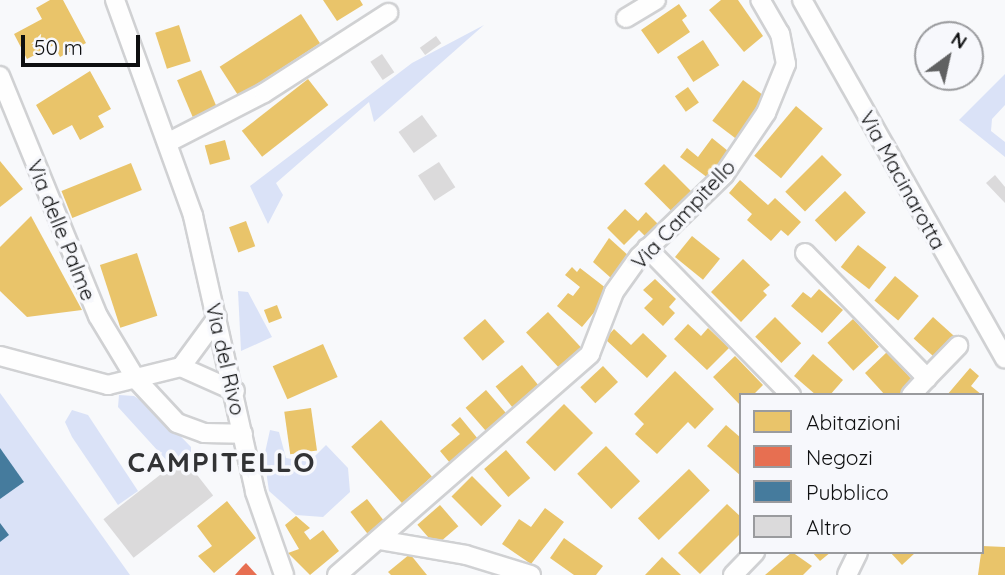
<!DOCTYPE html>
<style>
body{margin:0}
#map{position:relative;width:1005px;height:575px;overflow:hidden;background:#f8f9fb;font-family:Quicksand,sans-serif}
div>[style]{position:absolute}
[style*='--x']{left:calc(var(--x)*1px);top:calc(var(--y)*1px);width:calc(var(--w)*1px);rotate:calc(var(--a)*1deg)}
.green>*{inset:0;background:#dae2f7}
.homes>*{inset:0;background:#e9c46a;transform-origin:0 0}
.shops>*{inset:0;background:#e76f51}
.public>*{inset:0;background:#457b9d}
.building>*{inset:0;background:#dbdadb;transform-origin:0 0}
.roads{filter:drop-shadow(2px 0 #d0d1d3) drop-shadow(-2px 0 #d0d1d3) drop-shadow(0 2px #d0d1d3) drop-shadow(0 -2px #d0d1d3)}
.minor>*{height:18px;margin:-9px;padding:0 9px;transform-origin:9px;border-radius:9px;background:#fefefe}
span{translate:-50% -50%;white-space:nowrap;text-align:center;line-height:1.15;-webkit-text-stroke:7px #f7f8fc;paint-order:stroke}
.street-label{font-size:21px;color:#0e0f10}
.district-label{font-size:28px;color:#323335;font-weight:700;letter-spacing:2px}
.legend{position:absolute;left:739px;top:393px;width:245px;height:161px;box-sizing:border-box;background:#f7f8fc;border:2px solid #9a9b9e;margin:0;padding:9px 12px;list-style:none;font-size:21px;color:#0e0f10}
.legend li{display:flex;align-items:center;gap:14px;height:35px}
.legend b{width:35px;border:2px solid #9a9b9e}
.north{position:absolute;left:914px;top:21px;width:70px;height:70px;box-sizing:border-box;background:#f7f8fc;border:2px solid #9a9b9e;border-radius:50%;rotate:33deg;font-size:19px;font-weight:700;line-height:28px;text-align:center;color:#0e0f10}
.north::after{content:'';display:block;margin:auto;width:24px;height:32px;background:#606162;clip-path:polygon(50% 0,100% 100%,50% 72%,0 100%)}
.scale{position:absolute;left:21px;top:35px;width:119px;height:32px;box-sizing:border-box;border:4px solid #0e0f10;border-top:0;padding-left:9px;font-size:21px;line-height:24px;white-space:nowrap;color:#0e0f10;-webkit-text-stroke:5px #f7f8fc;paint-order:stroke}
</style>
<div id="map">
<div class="green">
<div style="clip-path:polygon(484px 25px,374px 122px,369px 102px,276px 183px,283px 195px,268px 224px,250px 186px,412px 63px)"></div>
<div style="clip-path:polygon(1005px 74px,1005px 105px,992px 119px,991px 131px,1005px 142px,1005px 157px,959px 120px)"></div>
<div style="clip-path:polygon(238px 291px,248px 292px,272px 337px,241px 351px)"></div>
<div style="clip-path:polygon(0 393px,3px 397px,130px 575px,0 575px)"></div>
<div style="clip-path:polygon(119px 395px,134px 396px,154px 409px,191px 447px,191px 461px,183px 457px,168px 462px,118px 407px)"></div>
<div style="clip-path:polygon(72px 410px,88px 415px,138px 491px,118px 505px,72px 437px,65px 422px)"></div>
<div style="clip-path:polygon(270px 430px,279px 432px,286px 458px,309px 462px,326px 445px,348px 468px,350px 492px,323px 517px,296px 515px,269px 491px,264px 457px)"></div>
</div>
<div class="homes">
<div style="clip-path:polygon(50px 0,63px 0,86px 43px,60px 57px,54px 45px,27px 59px,14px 34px,42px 19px,36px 8px)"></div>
<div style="clip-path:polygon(323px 0,360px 0,363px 5px,337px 21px)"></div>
<div style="clip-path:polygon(721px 0,738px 0,763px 36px,744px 52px,709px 10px)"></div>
<div style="clip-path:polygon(679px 4px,687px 16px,682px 20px,690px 32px,658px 54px,641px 30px)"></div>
<div style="left:301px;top:14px;width:35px;height:97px;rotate:57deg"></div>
<div style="left:179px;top:25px;width:38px;height:25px;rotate:72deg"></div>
<div style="left:703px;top:40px;width:30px;height:31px;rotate:57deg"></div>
<div style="left:201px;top:70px;width:40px;height:26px;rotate:67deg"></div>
<div style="clip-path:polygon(90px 71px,111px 109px,98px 116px,104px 127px,80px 140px,72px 125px,53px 135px,36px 105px)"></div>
<div style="left:308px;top:79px;width:33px;height:84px;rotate:52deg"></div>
<div style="left:743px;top:80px;width:31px;height:51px;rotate:37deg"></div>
<div style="left:688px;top:87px;width:19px;height:16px;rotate:55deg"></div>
<div style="left:796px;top:106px;width:35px;height:65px;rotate:40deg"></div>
<div style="clip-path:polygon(712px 138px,728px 151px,708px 178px,680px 157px,687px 148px,698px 157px)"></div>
<div style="left:225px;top:140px;width:20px;height:21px;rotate:75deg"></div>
<div style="left:822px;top:155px;width:28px;height:52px;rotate:45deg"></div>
<div style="clip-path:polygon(0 161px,23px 189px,0 207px)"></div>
<div style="left:131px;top:163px;width:29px;height:75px;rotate:68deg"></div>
<div style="left:664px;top:164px;width:42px;height:28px;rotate:45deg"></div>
<div style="clip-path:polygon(740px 180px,768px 205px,775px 198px,801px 222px,788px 236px,781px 230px,771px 241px,747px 220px,752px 214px,729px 193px)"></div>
<div style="left:845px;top:191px;width:30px;height:42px;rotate:46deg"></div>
<div style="clip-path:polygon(625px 209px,638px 221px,646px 212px,660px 226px,648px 239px,639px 230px,624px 245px,607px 228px)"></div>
<div style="clip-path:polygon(31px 216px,82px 310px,27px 317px,0 291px,0 247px)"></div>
<div style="left:246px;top:221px;width:27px;height:18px;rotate:70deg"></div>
<div style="left:692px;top:236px;width:36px;height:27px;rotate:39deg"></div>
<div style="clip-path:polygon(609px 238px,630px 257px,611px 278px,593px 262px)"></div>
<div style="left:858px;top:245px;width:36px;height:28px;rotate:38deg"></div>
<div style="left:137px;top:253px;width:66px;height:39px;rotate:72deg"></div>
<div style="clip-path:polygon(743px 259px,770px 285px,763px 291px,767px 295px,741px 322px,711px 292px)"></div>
<div style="clip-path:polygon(572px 267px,577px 272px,580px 268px,611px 292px,582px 327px,557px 306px,568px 293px,573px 296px,580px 287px,565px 275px)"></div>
<div style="left:895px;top:276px;width:31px;height:32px;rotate:40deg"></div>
<div style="clip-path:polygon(655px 279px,676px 299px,669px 307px,675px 313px,663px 326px,644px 308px,653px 299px,643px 290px)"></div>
<div style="clip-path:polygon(819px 289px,843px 310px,822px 333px,791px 306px,803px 292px,811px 298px)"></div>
<div style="left:277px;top:305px;width:14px;height:14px;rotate:69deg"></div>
<div style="left:548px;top:312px;width:53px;height:30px;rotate:47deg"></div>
<div style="left:775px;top:317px;width:37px;height:28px;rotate:45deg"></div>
<div style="left:933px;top:317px;width:31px;height:29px;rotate:42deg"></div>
<div style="left:485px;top:319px;width:30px;height:29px;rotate:49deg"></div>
<div style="left:853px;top:319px;width:38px;height:35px;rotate:47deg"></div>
<div style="clip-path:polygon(688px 324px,701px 336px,708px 328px,729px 348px,707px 370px,674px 339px)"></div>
<div style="clip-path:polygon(614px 329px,631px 345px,643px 333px,667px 356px,647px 378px,605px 339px)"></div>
<div style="left:323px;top:344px;width:36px;height:55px;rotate:66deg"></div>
<div style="clip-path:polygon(887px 352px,915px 383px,903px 395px,885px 395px,865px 373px)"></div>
<div style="clip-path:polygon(813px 354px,843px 380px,830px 395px,816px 395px,794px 376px)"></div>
<div style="clip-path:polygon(735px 356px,763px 385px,753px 395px,741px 395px,741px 406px,713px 377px)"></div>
<div style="left:522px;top:365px;width:27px;height:34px;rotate:51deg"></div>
<div style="left:603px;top:366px;width:22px;height:31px;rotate:47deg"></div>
<div style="clip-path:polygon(970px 368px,979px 376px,971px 386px,982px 395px,947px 395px)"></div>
<div style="clip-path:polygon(675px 371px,714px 409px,695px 429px,688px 422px,657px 454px,635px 434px,644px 424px,634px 414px)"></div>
<div style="left:486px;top:390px;width:32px;height:27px;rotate:49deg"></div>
<div style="left:564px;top:404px;width:41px;height:54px;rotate:45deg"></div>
<div style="left:311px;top:408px;width:43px;height:27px;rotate:82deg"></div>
<div style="clip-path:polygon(460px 417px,478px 439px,450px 463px,440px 451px,460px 434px,451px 425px)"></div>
<div style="left:381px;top:420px;width:76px;height:40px;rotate:48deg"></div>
<div style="clip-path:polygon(726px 425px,741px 438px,741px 476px,707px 446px)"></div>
<div style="left:606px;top:446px;width:49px;height:40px;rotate:46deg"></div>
<div style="left:506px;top:450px;width:37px;height:29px;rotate:49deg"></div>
<div style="left:689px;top:469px;width:30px;height:71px;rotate:46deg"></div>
<div style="left:472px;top:476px;width:42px;height:29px;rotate:45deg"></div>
<div style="left:367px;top:499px;width:31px;height:21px;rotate:52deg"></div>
<div style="clip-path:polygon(227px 501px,256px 538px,214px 573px,198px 556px,212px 546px,197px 526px)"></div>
<div style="clip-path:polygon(727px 504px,741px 517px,741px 533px,700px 574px,678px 553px)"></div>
<div style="left:440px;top:505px;width:28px;height:30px;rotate:49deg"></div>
<div style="clip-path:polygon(545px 508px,564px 522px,531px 564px,502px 544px,519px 519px,531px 527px)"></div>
<div style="clip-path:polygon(296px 516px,310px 528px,304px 532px,310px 540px,323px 530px,339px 551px,310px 575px,288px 553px,299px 549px,285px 525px)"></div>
<div style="clip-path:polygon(564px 538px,603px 566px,596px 575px,574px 575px,550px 558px)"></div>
<div style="clip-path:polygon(982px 546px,1005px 547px,1005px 575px,978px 575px)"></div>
<div style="clip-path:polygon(792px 552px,812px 566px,803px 575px,765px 575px)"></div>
<div style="clip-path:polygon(812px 552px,831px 552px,820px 561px)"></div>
<div style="clip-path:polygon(890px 552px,916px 552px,902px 565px)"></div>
<div style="clip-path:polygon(410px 554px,427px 575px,391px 575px,388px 572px)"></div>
<div style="clip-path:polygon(662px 557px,681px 575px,645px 575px)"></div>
</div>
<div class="shops">
<div style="clip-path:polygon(246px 563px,257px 575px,235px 575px,242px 567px)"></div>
</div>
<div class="public">
<div style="clip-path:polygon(0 448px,24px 482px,0 499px)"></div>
<div style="clip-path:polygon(0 523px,9px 535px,0 542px)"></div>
</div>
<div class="building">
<div style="left:436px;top:36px;width:9px;height:20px;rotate:54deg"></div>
<div style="left:382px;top:54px;width:22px;height:14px;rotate:56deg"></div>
<div style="left:422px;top:115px;width:26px;height:29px;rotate:54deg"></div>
<div style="left:439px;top:162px;width:30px;height:25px;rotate:57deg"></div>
<div style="clip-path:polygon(995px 175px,1005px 187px,1005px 203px,986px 183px)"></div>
<div style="left:183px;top:457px;width:49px;height:101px;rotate:52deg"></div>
</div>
<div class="roads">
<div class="minor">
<div style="--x:115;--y:0;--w:230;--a:70.1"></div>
<div style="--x:193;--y:216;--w:283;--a:77.3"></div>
<div style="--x:255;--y:492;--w:88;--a:70.7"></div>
<div style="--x:802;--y:0;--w:412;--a:60.5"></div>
<div style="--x:626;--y:18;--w:35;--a:-31"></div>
<div style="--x:0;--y:76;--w:259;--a:67.8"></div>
<div style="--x:98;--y:316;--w:74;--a:58.9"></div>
<div style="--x:136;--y:379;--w:60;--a:47"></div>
<div style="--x:177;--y:423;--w:29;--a:20"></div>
<div style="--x:204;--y:433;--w:39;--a:1"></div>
<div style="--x:169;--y:142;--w:107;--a:-27.3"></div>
<div style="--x:264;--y:93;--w:148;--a:-32.8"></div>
<div style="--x:647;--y:248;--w:206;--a:45.6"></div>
<div style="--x:805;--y:253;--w:175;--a:45.7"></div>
<div style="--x:927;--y:378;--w:23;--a:133"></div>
<div style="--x:0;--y:356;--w:112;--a:15"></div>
<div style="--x:108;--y:385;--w:75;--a:-13.9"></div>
<div style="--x:181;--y:367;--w:61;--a:-53.7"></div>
<div style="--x:181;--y:367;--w:59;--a:24"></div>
<div style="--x:927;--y:378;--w:45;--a:-45.9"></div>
<div style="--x:379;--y:540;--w:88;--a:9.8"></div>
<div style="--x:466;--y:555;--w:68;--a:17.1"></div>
<div style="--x:337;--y:575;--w:336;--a:-41.1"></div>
<div style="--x:590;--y:354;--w:66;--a:-68.8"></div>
<div style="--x:614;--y:292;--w:43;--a:-54.5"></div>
<div style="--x:639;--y:257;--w:118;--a:-44"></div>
<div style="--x:724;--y:175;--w:75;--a:-55.9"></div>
<div style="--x:766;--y:113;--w:53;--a:-67.8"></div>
<div style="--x:786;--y:64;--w:31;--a:-101"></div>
<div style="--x:780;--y:34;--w:39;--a:-120"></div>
<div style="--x:733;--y:575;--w:32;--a:-46"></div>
<div style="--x:847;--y:575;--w:25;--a:-64"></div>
</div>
</div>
<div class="street-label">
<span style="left:903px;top:180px;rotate:61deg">Via Macinarotta</span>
<span style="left:683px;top:214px;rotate:-47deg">Via Campitello</span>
<span style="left:62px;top:230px;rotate:68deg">Via delle Palme</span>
<span style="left:226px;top:359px;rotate:77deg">Via del Rivo</span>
</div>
<div class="district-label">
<span style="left:222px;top:462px">CAMPITELLO</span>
</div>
<ul class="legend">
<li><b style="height:19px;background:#e9c46a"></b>Abitazioni</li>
<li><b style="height:19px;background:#e76f51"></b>Negozi</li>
<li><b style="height:19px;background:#457b9d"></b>Pubblico</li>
<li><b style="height:19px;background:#dbdadb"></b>Altro</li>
</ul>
<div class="north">N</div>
<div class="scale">50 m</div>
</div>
